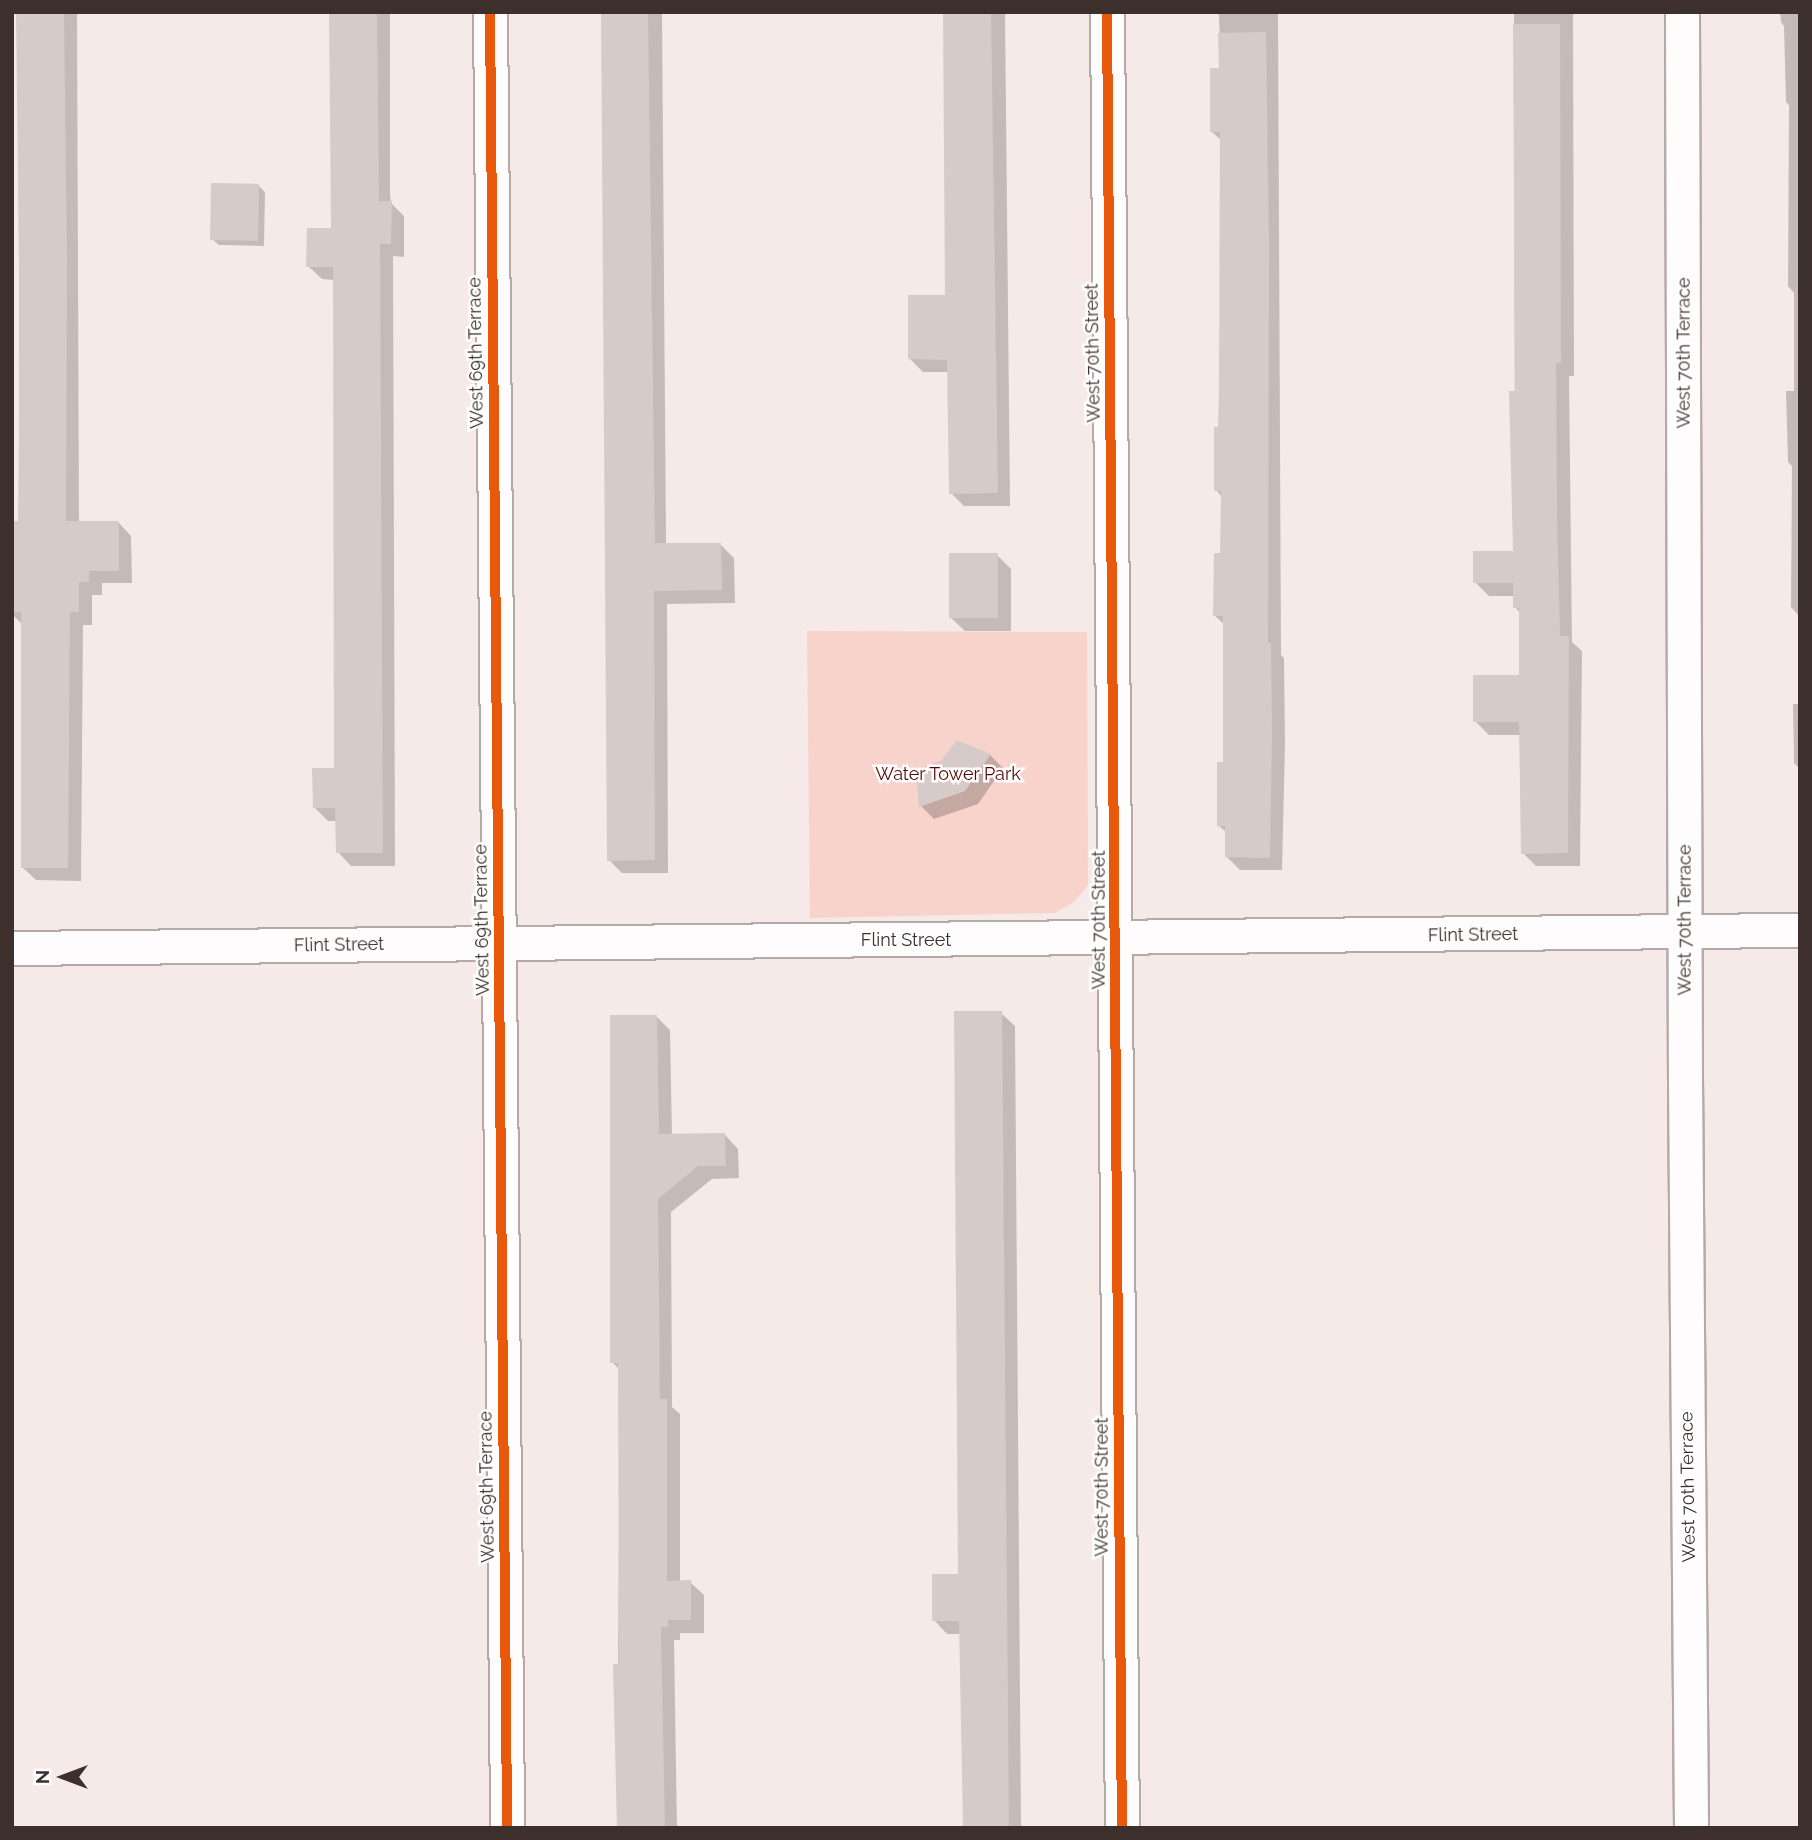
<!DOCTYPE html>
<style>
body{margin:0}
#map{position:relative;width:1812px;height:1840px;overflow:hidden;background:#f5eae8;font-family:Raleway,sans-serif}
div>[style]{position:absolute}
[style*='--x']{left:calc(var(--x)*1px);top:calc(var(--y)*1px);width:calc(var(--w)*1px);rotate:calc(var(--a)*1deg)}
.green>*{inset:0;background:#f8d3cb}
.shadow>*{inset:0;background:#0003}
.building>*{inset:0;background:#d6cbc9;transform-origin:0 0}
.roads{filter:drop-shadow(2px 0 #b4aaa8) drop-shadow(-2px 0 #b4aaa8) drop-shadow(0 2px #b4aaa8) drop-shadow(0 -2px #b4aaa8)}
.minor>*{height:33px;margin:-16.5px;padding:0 16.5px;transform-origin:16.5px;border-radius:16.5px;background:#fefcfc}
.cycleway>*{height:10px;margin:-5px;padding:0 5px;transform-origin:5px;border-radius:5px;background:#e8590c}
span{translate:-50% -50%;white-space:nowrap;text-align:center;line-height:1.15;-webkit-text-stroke:5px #fff;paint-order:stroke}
.street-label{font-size:18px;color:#3c2f2c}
.park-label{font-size:18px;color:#580800}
.frame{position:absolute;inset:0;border:14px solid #3c2f2c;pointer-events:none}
.north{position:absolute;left:28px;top:1742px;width:70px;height:70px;-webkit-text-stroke:5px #fff;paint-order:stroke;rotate:270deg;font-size:19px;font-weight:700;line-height:28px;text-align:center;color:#3c2f2c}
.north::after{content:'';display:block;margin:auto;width:24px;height:32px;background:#3c2f2c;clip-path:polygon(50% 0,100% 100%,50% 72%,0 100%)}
</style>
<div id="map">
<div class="green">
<div style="clip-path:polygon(807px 631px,1087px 632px,1088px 885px,1074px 902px,1055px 913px,810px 918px)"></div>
</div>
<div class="shadow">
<div style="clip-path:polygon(18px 12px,77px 12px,79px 523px,118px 522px,131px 536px,132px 583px,102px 583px,102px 595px,92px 595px,92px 625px,83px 625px,81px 881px,36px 880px,22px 867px,23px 625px,12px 614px,12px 523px,20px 523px)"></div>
<div style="clip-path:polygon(332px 12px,390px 12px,390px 194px,391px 203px,404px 216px,404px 257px,393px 256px,395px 866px,351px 866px,338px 852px,337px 821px,328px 821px,315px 808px,336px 770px,334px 280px,322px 279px,308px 266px,333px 230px)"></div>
<div style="clip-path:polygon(602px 12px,662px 12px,666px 545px,720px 544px,734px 558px,735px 603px,667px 604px,668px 873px,622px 873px,609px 860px)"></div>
<div style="clip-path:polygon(945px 12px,1005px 12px,1010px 506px,964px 506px,951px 493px,949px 372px,923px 372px,909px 358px,947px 297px)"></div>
<div style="clip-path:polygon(1217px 12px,1278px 12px,1281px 655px,1284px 658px,1285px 745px,1282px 870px,1240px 870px,1227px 857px,1227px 833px,1218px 825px,1225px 764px,1225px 625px,1215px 616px,1222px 555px,1223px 498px,1216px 490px,1220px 429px,1222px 141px,1212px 132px,1221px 70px,1219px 15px)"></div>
<div style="clip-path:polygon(1514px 12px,1573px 12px,1574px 376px,1569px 376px,1572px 642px,1582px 651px,1580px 866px,1536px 866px,1523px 853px,1521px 735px,1489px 735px,1475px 721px,1521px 677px,1521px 614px,1515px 607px,1515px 596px,1489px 596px,1475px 582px,1515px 553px)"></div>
<div style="clip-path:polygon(1780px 12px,1800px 12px,1800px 653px,1799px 616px,1791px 607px,1792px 466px,1788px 462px,1786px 391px,1794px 391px,1794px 293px,1788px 286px,1789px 105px,1786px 102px,1784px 26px,1781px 22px)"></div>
<div style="clip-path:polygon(259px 186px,265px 192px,264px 246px,219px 245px,212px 239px)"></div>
<div style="clip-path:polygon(997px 555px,1011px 569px,1011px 631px,965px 631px,951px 618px)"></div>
<div style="clip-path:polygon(1793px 704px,1800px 704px,1800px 769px,1794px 763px)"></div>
<div style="clip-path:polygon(990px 755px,1003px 768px,978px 804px,934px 819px,921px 806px)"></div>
<div style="clip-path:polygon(1001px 1013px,1015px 1026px,1021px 1828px,965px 1828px,961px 1634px,947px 1634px,934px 1620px,960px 1576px)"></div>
<div style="clip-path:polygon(656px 1016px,670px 1030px,672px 1136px,725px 1135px,738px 1149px,739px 1178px,712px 1179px,671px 1212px,672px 1407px,680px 1414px,680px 1582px,690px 1582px,704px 1595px,704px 1633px,680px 1633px,680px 1640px,674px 1640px,677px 1828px,617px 1828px,620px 1370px,612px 1362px)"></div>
</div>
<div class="building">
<div style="clip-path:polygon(16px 12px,64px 12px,67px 260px,66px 521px,118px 521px,119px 528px,119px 571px,89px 571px,89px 582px,79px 582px,79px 612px,70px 612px,68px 868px,21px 868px,21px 612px,12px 612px,12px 521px,18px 521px,20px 348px)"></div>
<div style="clip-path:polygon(329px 12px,377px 12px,379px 201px,392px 201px,391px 244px,380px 244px,383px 853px,336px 853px,335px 808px,313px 808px,312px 768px,334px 768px,333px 267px,306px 267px,307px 228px,331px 228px)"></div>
<div style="clip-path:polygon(601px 12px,648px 12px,655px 543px,721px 543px,722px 590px,654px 591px,655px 860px,607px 861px)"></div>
<div style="clip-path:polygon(943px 12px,991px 12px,998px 493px,949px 494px,947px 360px,908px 359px,908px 295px,945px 295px)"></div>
<div style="clip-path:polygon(1513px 24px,1560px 24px,1561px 363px,1556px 363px,1557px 513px,1560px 636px,1569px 636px,1568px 853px,1521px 854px,1519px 722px,1473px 722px,1473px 675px,1519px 675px,1519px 608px,1513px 608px,1513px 583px,1473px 583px,1473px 551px,1513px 551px,1509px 391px,1515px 391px)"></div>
<div style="clip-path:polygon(1266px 32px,1269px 246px,1268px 643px,1271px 643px,1272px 731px,1270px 858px,1225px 857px,1225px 826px,1217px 826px,1217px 762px,1223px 762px,1223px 616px,1213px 616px,1214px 553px,1220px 553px,1221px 491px,1214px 491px,1214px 427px,1218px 427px,1219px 392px,1220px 132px,1210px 132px,1210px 68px,1219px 68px,1218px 33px)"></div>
<div style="left:211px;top:183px;width:48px;height:57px;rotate:1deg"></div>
<div style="left:949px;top:553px;width:49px;height:65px"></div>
<div style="clip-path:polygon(957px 740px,991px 754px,965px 791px,919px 807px,916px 769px,941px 761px)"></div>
<div style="clip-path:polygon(954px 1011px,1002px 1011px,1009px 1828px,963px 1828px,959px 1621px,932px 1621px,932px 1574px,958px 1574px)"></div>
<div style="clip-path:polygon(610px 1015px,657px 1015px,659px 1134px,725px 1133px,726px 1166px,698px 1166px,658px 1199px,660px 1399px,667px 1399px,667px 1581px,691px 1580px,691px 1620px,668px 1620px,668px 1627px,661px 1627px,665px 1828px,617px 1828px,613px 1664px,619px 1664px,618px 1363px,610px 1363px)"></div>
</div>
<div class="roads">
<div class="minor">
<div style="--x:490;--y:12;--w:1816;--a:89.46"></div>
<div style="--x:1107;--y:12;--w:1816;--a:89.53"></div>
<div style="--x:1682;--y:12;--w:1067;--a:89.84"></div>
<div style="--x:1685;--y:1079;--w:749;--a:89.54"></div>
<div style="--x:12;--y:948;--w:1788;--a:-0.58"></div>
</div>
</div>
<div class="cycleway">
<div style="--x:490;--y:12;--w:1816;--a:89.46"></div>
<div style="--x:1107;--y:12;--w:1816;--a:89.53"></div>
</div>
<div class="street-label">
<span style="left:476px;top:353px;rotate:-91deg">West 69th Terrace</span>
<span style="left:1093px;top:353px;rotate:-91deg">West 70th Street</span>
<span style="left:1684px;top:353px;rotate:-90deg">West 70th Terrace</span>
<span style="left:482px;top:920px;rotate:-91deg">West 69th Terrace</span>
<span style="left:1099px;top:920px;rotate:-90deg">West 70th Street</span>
<span style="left:1685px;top:920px;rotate:-90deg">West 70th Terrace</span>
<span style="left:1473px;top:935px;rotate:-1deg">Flint Street</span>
<span style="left:906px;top:940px">Flint Street</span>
<span style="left:339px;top:945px;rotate:-1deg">Flint Street</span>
<span style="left:487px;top:1487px;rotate:-91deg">West 69th Terrace</span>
<span style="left:1102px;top:1487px;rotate:-90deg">West 70th Street</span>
<span style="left:1688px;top:1487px;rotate:-91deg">West 70th Terrace</span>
</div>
<div class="park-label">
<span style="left:948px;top:774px">Water Tower Park</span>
</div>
<div class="frame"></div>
<div class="north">N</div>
</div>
